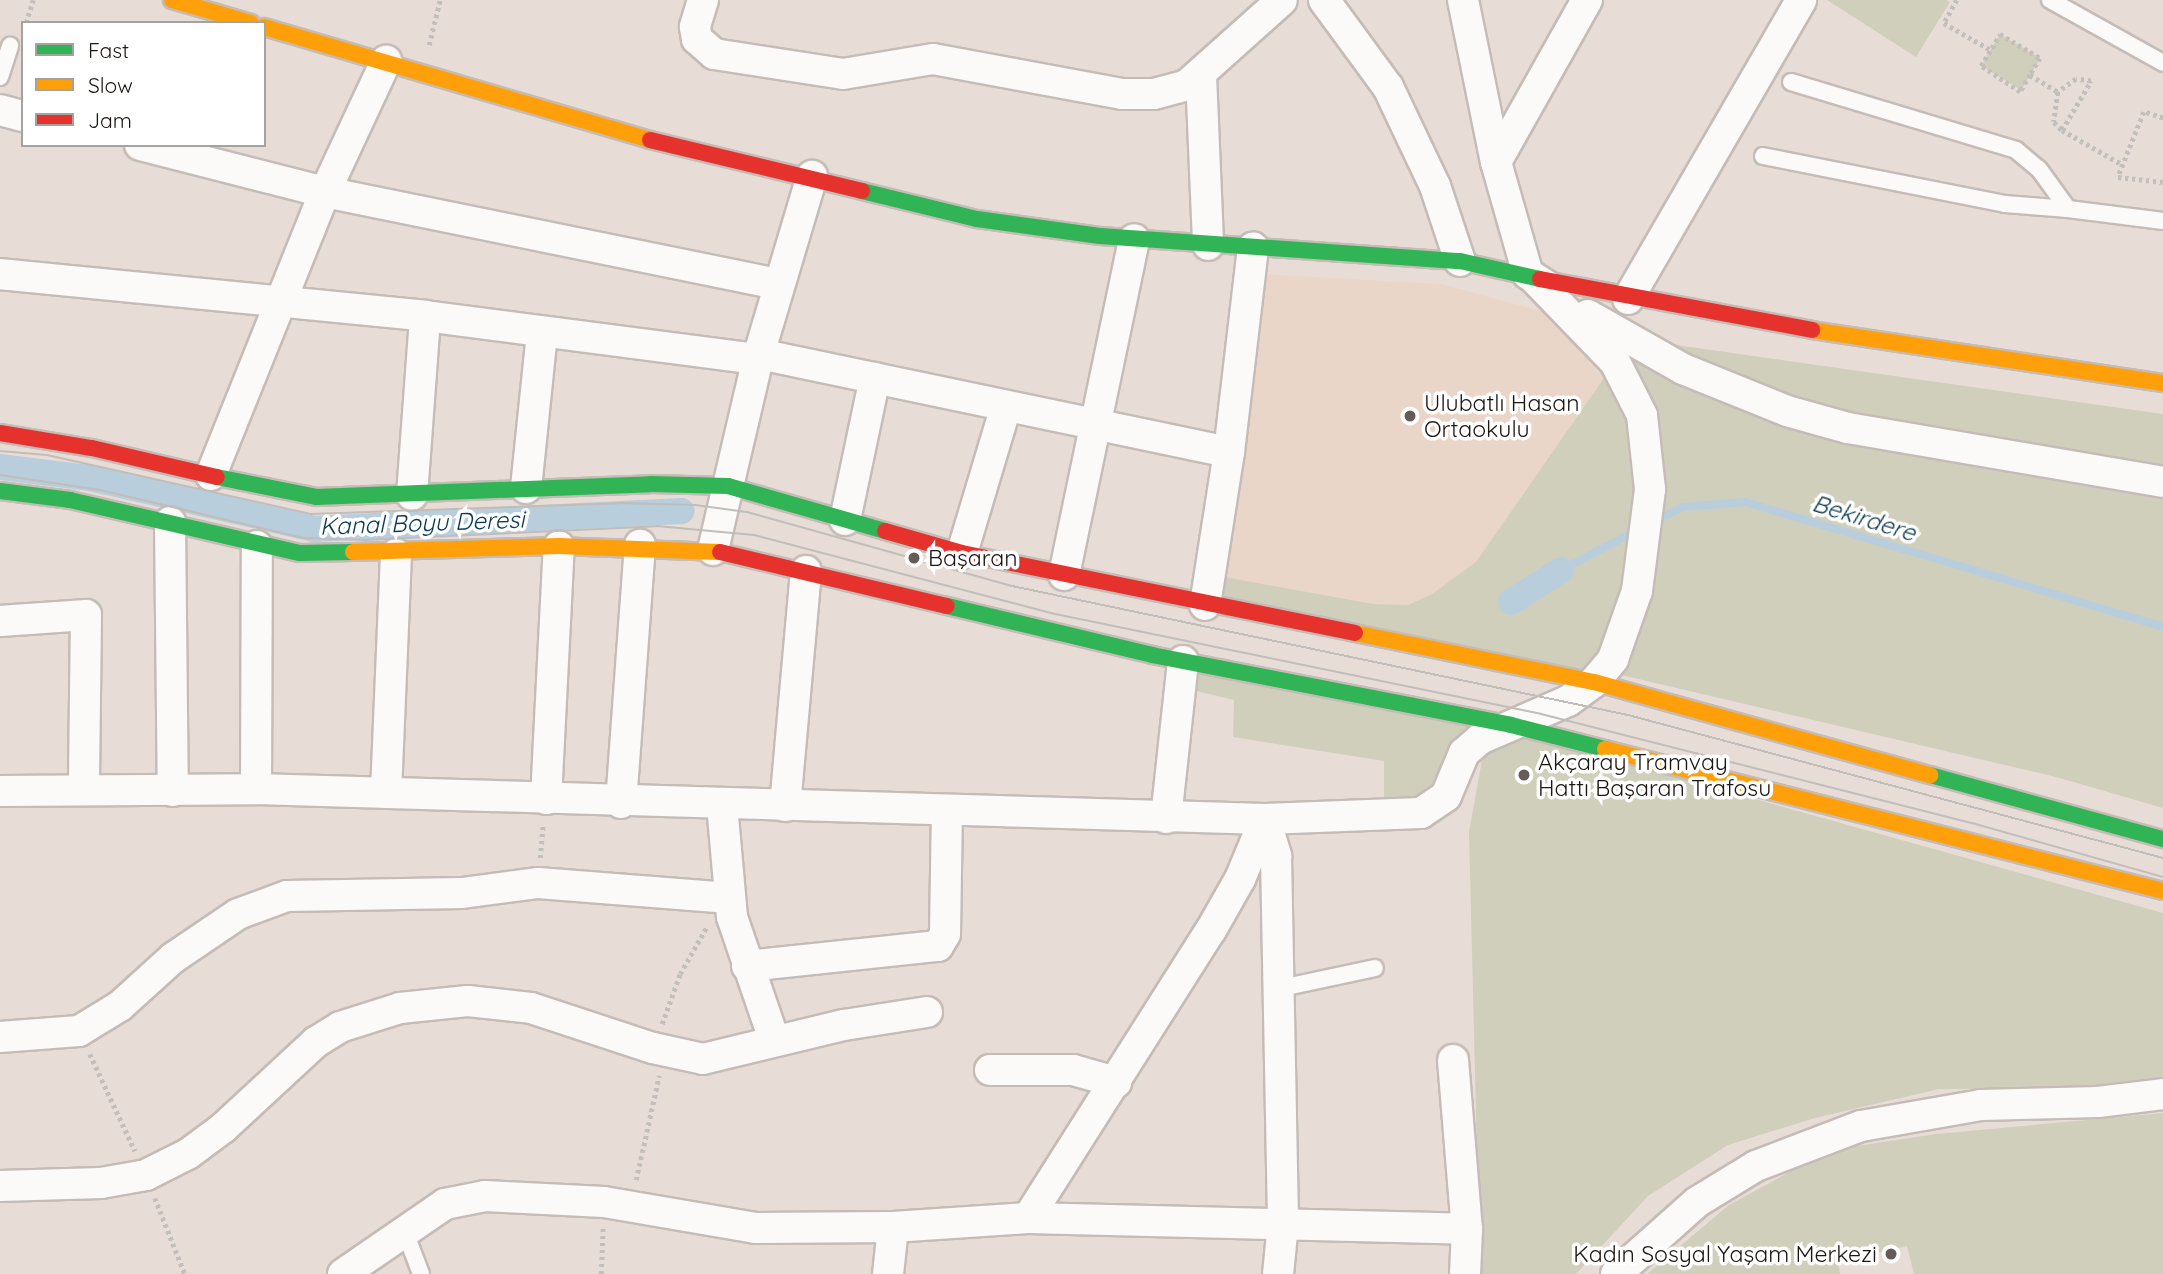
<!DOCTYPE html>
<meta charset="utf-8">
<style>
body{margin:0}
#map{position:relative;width:2163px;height:1274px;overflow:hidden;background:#e8ddd6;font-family:Quicksand,sans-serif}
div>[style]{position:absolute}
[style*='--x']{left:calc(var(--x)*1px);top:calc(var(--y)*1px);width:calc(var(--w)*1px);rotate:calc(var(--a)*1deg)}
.built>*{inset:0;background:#ead5c9}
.green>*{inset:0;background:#cfcfbc;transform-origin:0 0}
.stream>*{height:8px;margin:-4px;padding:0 4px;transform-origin:4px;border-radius:4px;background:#b8cedc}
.canal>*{height:26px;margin:-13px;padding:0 13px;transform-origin:13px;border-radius:13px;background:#b8cedc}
.path>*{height:4.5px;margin-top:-2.25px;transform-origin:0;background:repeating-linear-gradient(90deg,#c3bfbc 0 3.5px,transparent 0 7px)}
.roads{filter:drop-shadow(2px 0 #c5bcb7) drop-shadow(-2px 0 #c5bcb7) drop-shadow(0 2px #c5bcb7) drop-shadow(0 -2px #c5bcb7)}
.lane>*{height:16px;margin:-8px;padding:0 8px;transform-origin:8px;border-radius:8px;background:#fcfaf9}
.street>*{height:30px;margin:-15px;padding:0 15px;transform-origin:15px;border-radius:15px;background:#fcfaf9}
.fast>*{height:16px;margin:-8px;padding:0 8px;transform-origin:8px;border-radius:8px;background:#30b455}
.slow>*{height:16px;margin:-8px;padding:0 8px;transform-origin:8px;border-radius:8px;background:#ff9f0a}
.jam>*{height:16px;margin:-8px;padding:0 8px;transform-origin:8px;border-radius:8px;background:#e5322d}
.tram>*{height:2px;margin:-1px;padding:0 1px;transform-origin:1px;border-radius:1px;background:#c0bdbb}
.dots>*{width:19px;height:19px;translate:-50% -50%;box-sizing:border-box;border:4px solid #fff;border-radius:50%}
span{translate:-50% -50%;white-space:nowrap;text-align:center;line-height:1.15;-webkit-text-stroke:7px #fff;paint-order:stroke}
.poi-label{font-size:23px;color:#1e1612}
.left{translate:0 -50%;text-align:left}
.right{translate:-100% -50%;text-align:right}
.water-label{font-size:24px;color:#0a3951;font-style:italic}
.legend{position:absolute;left:21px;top:21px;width:245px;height:126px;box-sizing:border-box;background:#fff;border:2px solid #a5a2a0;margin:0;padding:9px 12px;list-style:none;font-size:21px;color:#1e1612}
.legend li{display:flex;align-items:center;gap:14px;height:35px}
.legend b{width:35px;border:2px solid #a5a2a0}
</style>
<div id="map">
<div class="built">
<div style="clip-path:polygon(1261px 274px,1441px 284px,1545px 312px,1604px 378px,1476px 562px,1432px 594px,1408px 605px,1373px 604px,1224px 577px)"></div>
</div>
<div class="green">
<div style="clip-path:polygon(1827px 0,1946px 0,1950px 2px,1916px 57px)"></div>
<div style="left:2000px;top:34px;width:47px;height:37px;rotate:31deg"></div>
<div style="clip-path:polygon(1620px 337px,2163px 414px,2163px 808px,2056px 777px,1617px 674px,1648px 609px,1658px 559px,1662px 490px)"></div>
<div style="clip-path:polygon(1604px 378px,1633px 425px,1643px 487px,1636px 552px,1593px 673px,1221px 603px,1224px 577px,1373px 604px,1408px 605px,1432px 594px,1476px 562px)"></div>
<div style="clip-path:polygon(1191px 669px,1485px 725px,1433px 800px,1384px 798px,1384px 761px,1233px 737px,1234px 700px,1188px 689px)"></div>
<div style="clip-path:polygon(1511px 731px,2163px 913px,2163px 1078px,2110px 1088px,1939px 1089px,1815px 1118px,1728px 1145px,1648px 1196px,1576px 1274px,1480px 1274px,1469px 832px,1484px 749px)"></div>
<div style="clip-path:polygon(2163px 1113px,2163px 1274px,1914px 1274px,1907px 1246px,1838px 1262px,1840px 1274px,1647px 1274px,1729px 1205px,1797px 1168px,1850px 1147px,1936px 1134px)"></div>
</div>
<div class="stream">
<div style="--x:1653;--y:522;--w:34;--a:-27"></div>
<div style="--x:1683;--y:507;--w:62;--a:-4.6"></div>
<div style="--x:1745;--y:502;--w:436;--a:16.6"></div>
<div style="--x:1561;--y:570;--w:87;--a:-27.5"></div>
</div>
<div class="canal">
<div style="--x:0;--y:467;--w:91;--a:7"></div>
<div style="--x:90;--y:478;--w:230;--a:12.8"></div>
<div style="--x:314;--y:529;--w:368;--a:-2.8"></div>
<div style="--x:1511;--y:602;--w:59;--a:-32.6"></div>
</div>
<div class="path">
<div style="--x:1957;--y:0;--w:26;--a:119"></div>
<div style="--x:1944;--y:23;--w:54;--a:29.9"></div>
<div style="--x:26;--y:23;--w:24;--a:-73"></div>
<div style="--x:429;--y:45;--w:46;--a:-76.3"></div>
<div style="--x:2030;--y:75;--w:20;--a:120"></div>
<div style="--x:2020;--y:92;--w:47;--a:-146.3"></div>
<div style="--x:1981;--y:66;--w:37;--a:-59"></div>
<div style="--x:2000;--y:34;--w:47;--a:31"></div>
<div style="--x:2040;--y:58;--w:20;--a:120"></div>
<div style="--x:2030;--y:75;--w:33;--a:31"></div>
<div style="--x:2163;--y:118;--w:20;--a:-162"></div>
<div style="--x:2144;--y:112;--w:70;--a:111.8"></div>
<div style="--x:2118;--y:177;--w:45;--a:6.3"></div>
<div style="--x:2062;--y:130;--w:57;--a:-59.4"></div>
<div style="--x:2091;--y:81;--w:15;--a:-172"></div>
<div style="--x:2076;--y:79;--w:22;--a:144"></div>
<div style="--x:2058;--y:92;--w:30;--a:98"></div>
<div style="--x:2054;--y:122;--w:11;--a:45"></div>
<div style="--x:2062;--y:130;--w:70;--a:29.8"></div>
<div style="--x:540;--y:858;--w:33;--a:-85"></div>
<div style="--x:662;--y:1024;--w:53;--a:-70.2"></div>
<div style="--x:680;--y:974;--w:53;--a:-60.5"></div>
<div style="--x:90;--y:1054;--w:107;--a:65.1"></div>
<div style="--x:636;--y:1180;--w:107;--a:-77.5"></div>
<div style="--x:155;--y:1198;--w:82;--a:68.5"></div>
<div style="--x:601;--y:1274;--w:47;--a:-87.6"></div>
</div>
<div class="roads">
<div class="lane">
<div style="--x:2050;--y:0;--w:129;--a:29.1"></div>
<div style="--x:0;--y:77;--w:33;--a:-72"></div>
<div style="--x:1791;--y:82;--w:235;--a:16.8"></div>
<div style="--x:2016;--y:150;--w:30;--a:40"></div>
<div style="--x:2039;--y:169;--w:49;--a:54.1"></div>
<div style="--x:2068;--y:209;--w:96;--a:7.2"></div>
<div style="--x:1763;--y:156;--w:247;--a:11.2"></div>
<div style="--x:2005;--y:204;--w:63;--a:4.5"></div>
<div style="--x:1277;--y:989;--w:100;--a:-12.1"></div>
<div style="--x:404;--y:1229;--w:48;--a:69.3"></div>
</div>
<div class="street">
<div style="--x:703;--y:0;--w:28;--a:107"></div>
<div style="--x:695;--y:27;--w:12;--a:81"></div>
<div style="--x:697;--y:39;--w:23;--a:41"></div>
<div style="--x:714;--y:54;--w:131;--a:8.8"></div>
<div style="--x:843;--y:74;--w:91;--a:-9.5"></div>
<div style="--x:933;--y:59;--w:191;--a:10.5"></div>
<div style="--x:1121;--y:94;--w:33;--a:0"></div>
<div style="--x:1154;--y:94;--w:34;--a:-15"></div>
<div style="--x:1187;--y:85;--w:127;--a:-41.8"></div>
<div style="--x:1324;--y:0;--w:108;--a:53.7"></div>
<div style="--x:1388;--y:87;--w:110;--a:64.6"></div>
<div style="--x:1435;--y:186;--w:79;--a:71.6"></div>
<div style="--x:1463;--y:0;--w:165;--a:78.5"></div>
<div style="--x:1496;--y:162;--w:116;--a:74.1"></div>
<div style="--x:1528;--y:274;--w:22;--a:32"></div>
<div style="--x:1201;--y:75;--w:170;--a:87.6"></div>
<div style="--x:0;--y:110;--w:24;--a:15"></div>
<div style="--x:140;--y:145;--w:191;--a:14.3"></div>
<div style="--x:325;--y:192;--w:463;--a:11.5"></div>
<div style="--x:1496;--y:162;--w:186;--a:-60.7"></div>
<div style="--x:0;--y:274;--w:427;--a:5.6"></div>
<div style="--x:425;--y:316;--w:336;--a:7.4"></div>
<div style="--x:1628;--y:299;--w:345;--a:-59.9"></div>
<div style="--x:1588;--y:315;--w:109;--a:29.6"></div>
<div style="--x:1683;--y:369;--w:112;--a:22"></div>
<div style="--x:1787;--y:411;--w:63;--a:15.6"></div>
<div style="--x:1848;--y:428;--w:320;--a:9.7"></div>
<div style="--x:759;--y:354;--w:480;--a:11.8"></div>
<div style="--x:211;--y:475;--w:305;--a:-68.1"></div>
<div style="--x:325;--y:192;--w:145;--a:-65"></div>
<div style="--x:526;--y:488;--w:157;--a:-84.1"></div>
<div style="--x:412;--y:495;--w:179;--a:-85.8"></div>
<div style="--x:845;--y:520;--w:145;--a:-78.1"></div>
<div style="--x:170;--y:522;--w:269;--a:89.4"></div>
<div style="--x:713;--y:550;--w:201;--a:-76.8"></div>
<div style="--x:759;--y:354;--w:186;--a:-73.4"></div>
<div style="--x:962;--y:553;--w:153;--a:-73.3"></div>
<div style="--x:1064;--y:575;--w:343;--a:-78.2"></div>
<div style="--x:1205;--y:605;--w:155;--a:-81.1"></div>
<div style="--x:1229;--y:452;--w:206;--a:-83.3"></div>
<div style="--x:0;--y:621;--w:86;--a:-4"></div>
<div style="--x:86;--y:615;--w:175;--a:90.7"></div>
<div style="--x:256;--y:789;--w:243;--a:-89.8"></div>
<div style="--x:0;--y:791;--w:256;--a:-0.4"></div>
<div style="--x:256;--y:789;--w:1009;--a:1.7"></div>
<div style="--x:1265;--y:819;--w:156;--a:-2.2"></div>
<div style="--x:1421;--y:813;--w:30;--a:-34"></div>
<div style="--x:1446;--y:796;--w:47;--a:-67.3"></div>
<div style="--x:1464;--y:753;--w:21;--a:-41"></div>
<div style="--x:1480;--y:739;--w:96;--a:-23.4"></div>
<div style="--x:1568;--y:701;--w:32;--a:-36"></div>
<div style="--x:1594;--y:682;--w:30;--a:-50"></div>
<div style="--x:1613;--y:659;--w:72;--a:-70.6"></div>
<div style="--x:1637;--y:591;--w:103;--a:-82.7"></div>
<div style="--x:1650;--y:489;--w:74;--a:-96.2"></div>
<div style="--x:1642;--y:415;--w:59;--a:-117"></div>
<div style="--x:1615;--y:362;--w:118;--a:-134"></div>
<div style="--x:386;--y:793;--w:239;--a:-87.6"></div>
<div style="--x:546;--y:799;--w:253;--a:-87.1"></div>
<div style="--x:621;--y:803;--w:259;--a:-85.8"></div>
<div style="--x:722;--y:805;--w:112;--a:84.9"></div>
<div style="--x:732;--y:917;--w:130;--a:71.1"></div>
<div style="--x:785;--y:806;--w:236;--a:-84.9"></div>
<div style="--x:1166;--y:818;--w:158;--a:-83.8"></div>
<div style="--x:1265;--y:819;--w:39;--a:73"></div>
<div style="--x:1276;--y:856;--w:368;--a:88.9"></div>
<div style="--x:1283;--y:1224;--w:50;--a:95.7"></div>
<div style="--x:747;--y:966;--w:192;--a:-6"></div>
<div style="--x:938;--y:946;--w:14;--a:-60"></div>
<div style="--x:945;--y:934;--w:124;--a:-89.1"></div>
<div style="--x:0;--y:1037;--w:79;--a:-4.3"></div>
<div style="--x:79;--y:1031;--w:48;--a:-31.4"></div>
<div style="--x:120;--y:1006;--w:72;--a:-42.2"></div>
<div style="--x:173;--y:958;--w:78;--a:-34.1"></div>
<div style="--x:238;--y:914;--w:52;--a:-20.2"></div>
<div style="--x:287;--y:896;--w:175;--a:-1"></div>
<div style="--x:462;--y:893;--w:77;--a:-7.5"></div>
<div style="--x:538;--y:883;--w:192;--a:4.5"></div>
<div style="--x:1453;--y:1060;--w:170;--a:85.3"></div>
<div style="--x:990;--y:1070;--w:83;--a:0"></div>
<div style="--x:1073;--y:1070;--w:45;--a:15.6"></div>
<div style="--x:0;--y:1186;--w:101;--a:-1.7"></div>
<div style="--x:101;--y:1183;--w:46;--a:-10.1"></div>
<div style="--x:146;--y:1175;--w:47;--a:-26.6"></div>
<div style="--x:188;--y:1154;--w:44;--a:-36.6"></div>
<div style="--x:223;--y:1128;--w:127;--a:-42.8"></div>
<div style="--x:316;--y:1042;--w:28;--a:-32"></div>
<div style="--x:340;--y:1027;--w:63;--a:-17.6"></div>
<div style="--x:400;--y:1008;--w:68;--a:-5.9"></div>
<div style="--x:468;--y:1001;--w:63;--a:6.3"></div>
<div style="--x:531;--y:1008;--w:128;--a:18.2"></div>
<div style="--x:653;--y:1048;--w:51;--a:12.4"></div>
<div style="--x:703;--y:1059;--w:145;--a:-13.6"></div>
<div style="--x:844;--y:1025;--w:84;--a:-8.9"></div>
<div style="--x:1028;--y:1218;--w:341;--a:-57.6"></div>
<div style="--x:1211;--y:930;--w:59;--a:-60.4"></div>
<div style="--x:1240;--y:879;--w:65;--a:-67.4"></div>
<div style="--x:343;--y:1274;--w:124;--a:-34.5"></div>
<div style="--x:445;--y:1204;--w:41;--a:-11.3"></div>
<div style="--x:485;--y:1196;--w:119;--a:2.9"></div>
<div style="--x:604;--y:1202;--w:154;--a:9.7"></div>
<div style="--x:756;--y:1228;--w:137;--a:-0.4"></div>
<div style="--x:893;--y:1227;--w:135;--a:-3.8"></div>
<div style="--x:1028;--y:1218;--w:439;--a:1.4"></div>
<div style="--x:1467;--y:1229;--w:45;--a:92.5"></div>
<div style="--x:888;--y:1274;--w:47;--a:-83.9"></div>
<div style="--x:1616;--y:1274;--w:108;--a:-41.6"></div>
<div style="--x:1697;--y:1202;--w:69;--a:-31.4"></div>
<div style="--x:1756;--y:1166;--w:112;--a:-20.9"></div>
<div style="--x:1861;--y:1126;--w:122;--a:-9.9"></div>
<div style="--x:1981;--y:1105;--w:117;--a:-1.5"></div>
<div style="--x:2098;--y:1102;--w:65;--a:-7"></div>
</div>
<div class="fast">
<div style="--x:862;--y:191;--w:118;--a:13.7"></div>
<div style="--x:977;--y:219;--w:124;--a:7.9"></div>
<div style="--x:1100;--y:236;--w:361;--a:4"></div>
<div style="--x:1460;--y:261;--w:82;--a:12.7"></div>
<div style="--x:217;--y:477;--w:101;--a:11.4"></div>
<div style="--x:316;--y:497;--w:335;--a:-2.2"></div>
<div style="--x:651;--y:484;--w:77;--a:1.5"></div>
<div style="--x:728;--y:486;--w:163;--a:16"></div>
<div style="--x:0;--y:491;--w:71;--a:7.3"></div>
<div style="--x:70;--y:500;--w:236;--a:13"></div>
<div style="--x:300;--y:553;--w:53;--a:-1.1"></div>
<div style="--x:947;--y:606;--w:211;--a:13.4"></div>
<div style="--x:1152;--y:655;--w:366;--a:11"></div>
<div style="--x:1511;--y:725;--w:97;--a:14.3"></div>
<div style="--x:1930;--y:775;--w:242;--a:15.4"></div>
</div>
<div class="slow">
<div style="--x:172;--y:0;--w:82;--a:16.2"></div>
<div style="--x:264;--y:27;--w:402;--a:16.3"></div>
<div style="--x:1812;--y:330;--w:355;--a:8.6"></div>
<div style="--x:353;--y:552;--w:206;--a:-1.7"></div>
<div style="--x:559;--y:546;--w:161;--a:2.1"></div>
<div style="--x:1355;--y:633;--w:244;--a:11.6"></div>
<div style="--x:1594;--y:682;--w:349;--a:15.5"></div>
<div style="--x:1605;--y:749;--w:576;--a:14.28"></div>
</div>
<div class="jam">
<div style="--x:650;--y:140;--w:218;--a:13.5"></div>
<div style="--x:1540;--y:279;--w:277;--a:10.6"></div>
<div style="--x:0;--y:433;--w:93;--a:9.3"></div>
<div style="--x:92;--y:448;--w:128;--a:13.1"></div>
<div style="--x:885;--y:531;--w:80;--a:15.9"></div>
<div style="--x:962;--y:553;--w:401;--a:11.5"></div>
<div style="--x:720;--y:552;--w:233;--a:13.4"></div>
</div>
</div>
<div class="tram">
<div style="--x:0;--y:451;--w:47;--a:4.9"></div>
<div style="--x:47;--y:455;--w:271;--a:12.6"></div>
<div style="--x:311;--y:514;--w:309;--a:-2"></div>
<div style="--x:620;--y:503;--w:75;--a:1.5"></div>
<div style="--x:695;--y:505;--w:52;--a:7.7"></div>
<div style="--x:747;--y:512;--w:275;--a:15.6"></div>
<div style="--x:1012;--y:586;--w:629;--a:11.83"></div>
<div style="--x:1628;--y:715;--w:554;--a:14.96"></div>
<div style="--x:0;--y:475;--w:101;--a:8.5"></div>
<div style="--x:100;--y:490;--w:209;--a:13.3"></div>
<div style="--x:303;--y:538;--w:62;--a:1.8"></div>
<div style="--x:365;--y:540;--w:292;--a:-2.7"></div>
<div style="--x:657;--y:526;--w:97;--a:5.3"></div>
<div style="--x:754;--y:535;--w:311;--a:14.7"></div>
<div style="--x:1055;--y:614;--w:496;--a:11.6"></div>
<div style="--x:1541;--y:714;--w:445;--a:14.2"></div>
<div style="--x:1972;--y:823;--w:198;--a:15.8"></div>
</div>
<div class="dots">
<div style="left:1410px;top:416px;background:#655c57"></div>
<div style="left:914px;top:558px;background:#655c57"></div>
<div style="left:1524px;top:775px;background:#655c57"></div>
<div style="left:1891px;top:1254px;background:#655c57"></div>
</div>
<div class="poi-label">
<span class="left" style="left:1424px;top:416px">Ulubatlı Hasan<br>Ortaokulu</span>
<span class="left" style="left:928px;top:558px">Başaran</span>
<span class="left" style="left:1538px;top:775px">Akçaray Tramvay<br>Hattı Başaran Trafosu</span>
<span class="right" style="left:1877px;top:1254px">Kadın Sosyal Yaşam Merkezi</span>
</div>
<div class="water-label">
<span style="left:1864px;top:518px;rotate:17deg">Bekirdere</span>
<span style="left:422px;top:523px;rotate:-2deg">Kanal Boyu Deresi</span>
</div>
<ul class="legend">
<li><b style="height:9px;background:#30b455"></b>Fast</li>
<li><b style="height:9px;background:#ff9f0a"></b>Slow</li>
<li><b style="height:9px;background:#e5322d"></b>Jam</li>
</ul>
</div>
